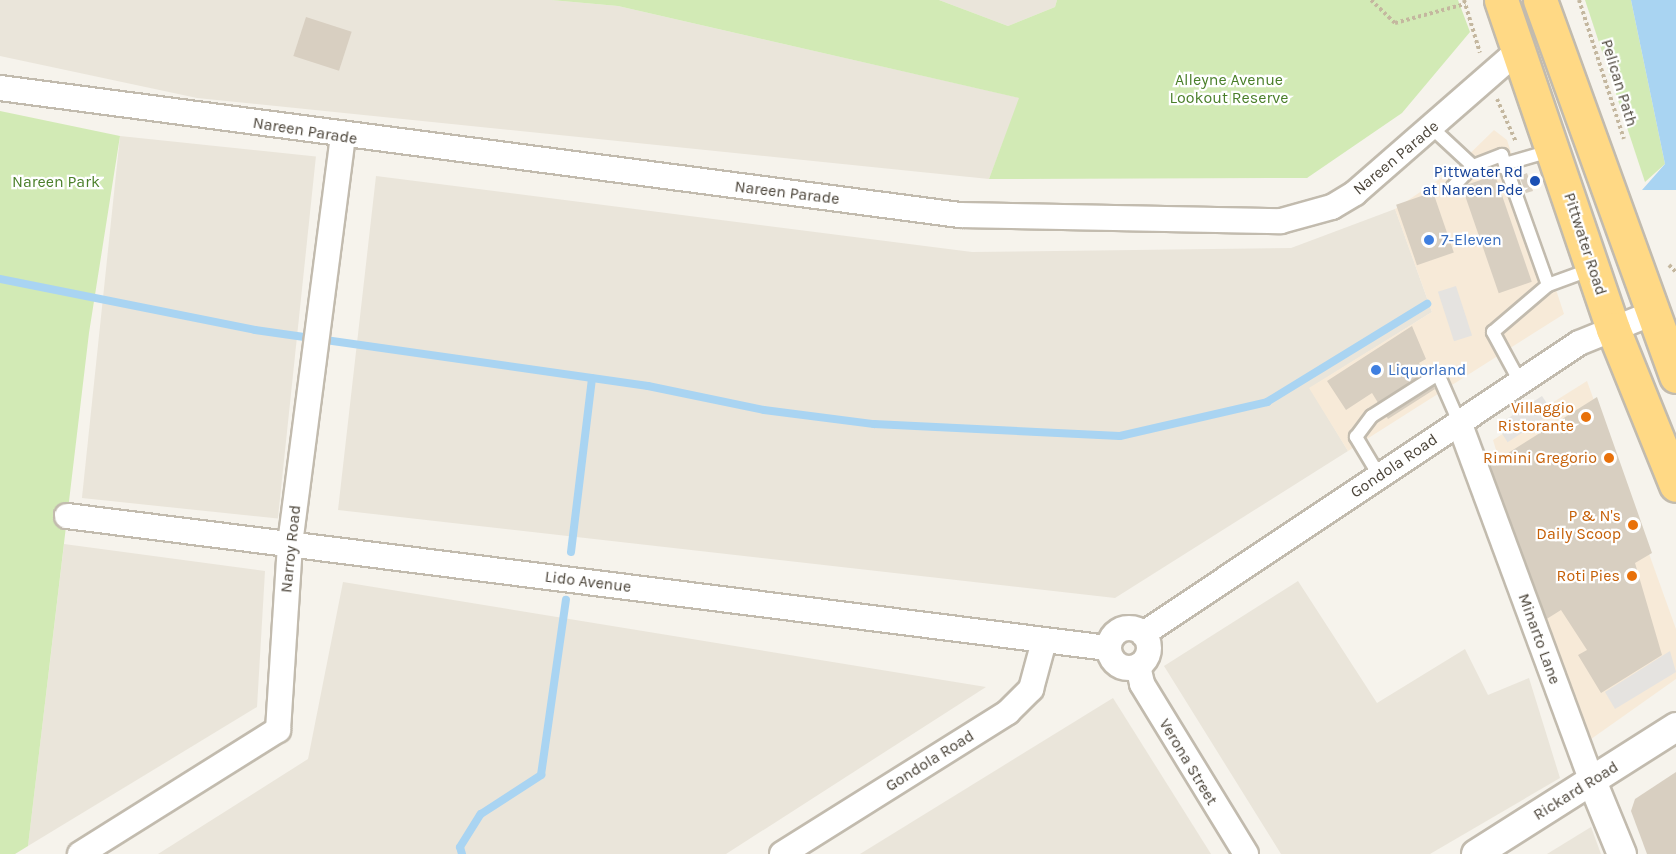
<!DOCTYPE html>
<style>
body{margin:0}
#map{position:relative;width:1676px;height:854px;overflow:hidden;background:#f6f3ec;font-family:Karla,sans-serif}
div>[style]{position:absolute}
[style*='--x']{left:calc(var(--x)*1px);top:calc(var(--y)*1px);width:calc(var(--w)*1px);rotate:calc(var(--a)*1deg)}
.residential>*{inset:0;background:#eae5da;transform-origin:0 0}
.commercial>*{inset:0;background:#f7ead8}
.green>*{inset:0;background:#d2eab5}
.parking>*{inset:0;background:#e5e3e0;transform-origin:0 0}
.water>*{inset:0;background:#a9d4f2}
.stream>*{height:8px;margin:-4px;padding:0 4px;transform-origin:4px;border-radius:4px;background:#a9d4f2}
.building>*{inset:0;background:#d8cfc1;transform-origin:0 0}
.path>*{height:4px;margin-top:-2px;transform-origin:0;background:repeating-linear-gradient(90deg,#c4b79f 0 3px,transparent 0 6px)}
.roads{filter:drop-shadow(2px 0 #c2bbae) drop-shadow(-2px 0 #c2bbae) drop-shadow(0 2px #c2bbae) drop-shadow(0 -2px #c2bbae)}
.service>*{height:12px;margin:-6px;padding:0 6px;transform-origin:6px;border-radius:6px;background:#fff}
.minor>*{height:24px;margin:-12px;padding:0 12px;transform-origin:12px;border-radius:12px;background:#fff}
.minor>.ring{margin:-12px;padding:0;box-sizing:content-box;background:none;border:24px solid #fff;border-radius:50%}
.tertiary>*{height:28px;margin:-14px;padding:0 14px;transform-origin:14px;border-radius:14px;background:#fff}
.trunk>*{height:33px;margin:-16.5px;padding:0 16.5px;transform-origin:16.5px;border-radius:16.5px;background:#ffd985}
.dots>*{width:16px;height:16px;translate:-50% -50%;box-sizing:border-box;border:3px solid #fff;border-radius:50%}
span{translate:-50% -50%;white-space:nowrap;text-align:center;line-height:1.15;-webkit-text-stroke:4.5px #fff;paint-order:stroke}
.park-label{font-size:16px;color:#4a7f2a}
.street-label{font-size:16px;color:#4b4439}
.transit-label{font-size:16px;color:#164399}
.right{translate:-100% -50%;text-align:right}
.shop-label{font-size:16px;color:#366cbe}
.left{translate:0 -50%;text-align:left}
.food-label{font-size:16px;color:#c56008}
</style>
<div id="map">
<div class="residential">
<div style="clip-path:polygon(0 0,551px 0,618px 6px,1020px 98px,989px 179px,197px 98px,0 56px)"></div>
<div style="clip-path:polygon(939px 0,1057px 0,1055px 7px,1008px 26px)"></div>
<div style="left:120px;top:136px;width:197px;height:364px;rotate:6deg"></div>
<div style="clip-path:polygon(376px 176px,972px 252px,1291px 248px,1395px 209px,1432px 312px,1310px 388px,1348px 451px,1115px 598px,338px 510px)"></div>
<div style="clip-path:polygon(64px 544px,265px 571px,257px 707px,28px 846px)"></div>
<div style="clip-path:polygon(1298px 581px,1377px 703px,1465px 649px,1488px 695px,1529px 678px,1560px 778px,1430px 854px,1281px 854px,1164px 666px)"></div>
<div style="clip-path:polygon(343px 582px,986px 687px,726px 854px,158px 854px,308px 759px)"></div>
<div style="clip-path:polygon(1113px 698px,1211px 854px,860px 854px)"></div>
<div style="clip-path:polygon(1591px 827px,1601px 854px,1547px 854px)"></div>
</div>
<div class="commercial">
<div style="clip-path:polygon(1494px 130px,1507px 140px,1564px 314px,1348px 451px,1309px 388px,1432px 312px,1395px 209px,1453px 170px)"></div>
<div style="clip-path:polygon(1587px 381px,1676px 629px,1676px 679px,1584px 744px,1493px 440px)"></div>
</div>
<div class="green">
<div style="clip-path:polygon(551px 0,939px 0,1008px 26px,1055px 7px,1057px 0,1458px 0,1470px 32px,1402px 113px,1307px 178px,989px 179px,1019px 98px,618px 6px)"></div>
<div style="clip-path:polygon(1585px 0,1631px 0,1665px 164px,1645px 182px)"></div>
<div style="clip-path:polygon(0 111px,120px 136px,89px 333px,28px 846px,15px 854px,0 854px)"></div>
</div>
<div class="parking">
<div style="left:1456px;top:286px;width:52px;height:19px;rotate:72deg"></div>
<div style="left:1542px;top:396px;width:20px;height:54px;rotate:57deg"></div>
<div style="clip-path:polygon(1670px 651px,1676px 672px,1615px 709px,1605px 692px)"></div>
</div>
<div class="water">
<div style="clip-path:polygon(1631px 0,1676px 0,1676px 190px,1642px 190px,1665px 164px)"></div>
</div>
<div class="stream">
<div style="--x:0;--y:279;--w:260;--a:11.3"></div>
<div style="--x:255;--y:330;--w:397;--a:8.1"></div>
<div style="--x:648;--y:386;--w:118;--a:11.7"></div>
<div style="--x:764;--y:410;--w:111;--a:7.3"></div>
<div style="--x:874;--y:424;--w:246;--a:2.8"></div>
<div style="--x:1120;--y:436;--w:151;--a:-13"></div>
<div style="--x:1267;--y:402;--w:188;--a:-31.5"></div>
<div style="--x:571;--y:552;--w:175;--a:-83.1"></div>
<div style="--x:462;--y:854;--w:7;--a:-106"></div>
<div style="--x:460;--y:847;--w:39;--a:-58"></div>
<div style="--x:481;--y:814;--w:72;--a:-33"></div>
<div style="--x:541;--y:775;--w:177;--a:-81.9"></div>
</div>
<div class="building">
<div style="left:306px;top:17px;width:48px;height:41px;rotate:18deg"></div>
<div style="clip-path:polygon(1527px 173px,1533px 191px,1526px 193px,1519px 176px)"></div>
<div style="left:1495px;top:175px;width:113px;height:35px;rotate:71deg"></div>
<div style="left:1433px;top:192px;width:64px;height:39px;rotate:71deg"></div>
<div style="clip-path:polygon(1412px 326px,1426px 359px,1419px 363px,1435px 389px,1388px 419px,1372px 393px,1346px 410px,1327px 381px)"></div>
<div style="clip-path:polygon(1597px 397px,1652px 553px,1635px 563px,1662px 655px,1601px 693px,1578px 655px,1587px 650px,1561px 610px,1545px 620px,1489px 465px)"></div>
<div style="clip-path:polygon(1676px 772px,1676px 854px,1647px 854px,1631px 811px,1635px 799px)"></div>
</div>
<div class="path">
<div style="--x:1371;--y:0;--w:33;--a:44"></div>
<div style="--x:1395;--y:23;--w:73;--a:-15.2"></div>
<div style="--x:1464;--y:0;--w:55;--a:73.2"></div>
<div style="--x:1579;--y:0;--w:146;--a:72.1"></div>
<div style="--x:1497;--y:99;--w:47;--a:66.2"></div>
<div style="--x:1669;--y:265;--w:10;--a:45"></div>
</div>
<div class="roads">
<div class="service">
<div style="--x:1432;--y:128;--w:56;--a:42.8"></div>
<div style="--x:1473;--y:166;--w:29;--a:134"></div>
<div style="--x:1473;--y:166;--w:31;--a:-21"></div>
<div style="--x:1502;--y:155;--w:9;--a:72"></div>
<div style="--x:1548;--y:285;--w:128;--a:-109.6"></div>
<div style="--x:1505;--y:164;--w:47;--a:-16.1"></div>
<div style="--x:1520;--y:382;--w:57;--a:-118.4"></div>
<div style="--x:1493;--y:332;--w:72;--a:-40.5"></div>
<div style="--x:1548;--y:285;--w:47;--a:-20"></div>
<div style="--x:1380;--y:477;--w:47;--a:-121"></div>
<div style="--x:1356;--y:437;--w:26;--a:-53"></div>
<div style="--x:1372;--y:416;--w:78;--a:-32.5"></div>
<div style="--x:1438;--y:374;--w:52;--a:66.4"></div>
</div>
<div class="minor">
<div style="--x:0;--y:88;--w:968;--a:7.54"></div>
<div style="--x:960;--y:215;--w:321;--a:1.1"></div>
<div style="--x:1281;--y:221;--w:53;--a:-15.4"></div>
<div style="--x:1332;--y:207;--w:27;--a:-31"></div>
<div style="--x:1355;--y:193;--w:218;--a:-41.1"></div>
<div style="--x:1459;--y:422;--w:383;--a:69.7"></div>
<div style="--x:67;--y:516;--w:1049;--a:7.23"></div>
<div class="ring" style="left:1109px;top:628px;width:16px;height:16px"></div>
<div style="--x:1143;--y:634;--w:524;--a:-33.72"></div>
<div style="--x:1579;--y:343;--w:80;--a:-22.1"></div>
<div style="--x:1138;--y:666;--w:18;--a:77"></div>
<div style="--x:1142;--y:684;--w:199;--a:58.5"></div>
<div style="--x:80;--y:854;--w:234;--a:-32.1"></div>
<div style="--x:278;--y:730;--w:186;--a:-86.3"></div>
<div style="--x:290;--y:544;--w:410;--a:-82.6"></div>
<div style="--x:782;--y:854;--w:267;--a:-32.1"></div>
<div style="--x:1008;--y:712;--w:33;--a:-45"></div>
<div style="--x:1031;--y:689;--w:50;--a:-74.8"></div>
</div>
<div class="tertiary">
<div style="--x:1592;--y:781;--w:79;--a:67.7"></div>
<div style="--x:1476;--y:854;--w:237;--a:-32.4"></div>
</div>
<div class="trunk">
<div style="--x:1501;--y:0;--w:348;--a:71.2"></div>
<div style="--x:1613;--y:329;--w:168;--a:68"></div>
<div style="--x:1540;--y:0;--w:400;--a:70.1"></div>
</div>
</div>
<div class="dots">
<div style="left:1535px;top:181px;background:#1a4fb4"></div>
<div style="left:1429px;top:240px;background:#3f7fe0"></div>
<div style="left:1376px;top:370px;background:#3f7fe0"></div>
<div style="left:1586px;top:417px;background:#e8710a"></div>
<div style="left:1609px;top:458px;background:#e8710a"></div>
<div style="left:1633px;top:525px;background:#e8710a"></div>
<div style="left:1632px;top:576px;background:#e8710a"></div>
</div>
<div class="park-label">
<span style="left:1229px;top:89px">Alleyne Avenue<br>Lookout Reserve</span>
<span style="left:56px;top:182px">Nareen Park</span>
</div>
<div class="street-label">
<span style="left:1619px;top:83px;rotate:73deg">Pelican Path</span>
<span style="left:305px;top:131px;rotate:9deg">Nareen Parade</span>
<span style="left:1396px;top:158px;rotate:-40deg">Nareen Parade</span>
<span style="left:787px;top:193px;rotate:7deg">Nareen Parade</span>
<span style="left:1585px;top:244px;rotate:72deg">Pittwater Road</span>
<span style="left:1394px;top:466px;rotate:-34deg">Gondola Road</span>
<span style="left:291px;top:549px;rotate:-84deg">Narroy Road</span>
<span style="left:588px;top:582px;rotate:7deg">Lido Avenue</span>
<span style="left:1539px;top:639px;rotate:70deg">Minarto Lane</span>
<span style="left:930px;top:761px;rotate:-32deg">Gondola Road</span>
<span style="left:1188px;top:762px;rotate:59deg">Verona Street</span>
<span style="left:1576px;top:791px;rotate:-32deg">Rickard Road</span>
</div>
<div class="transit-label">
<span class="right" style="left:1523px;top:181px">Pittwater Rd<br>at Nareen Pde</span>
</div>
<div class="shop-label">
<span class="left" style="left:1441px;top:240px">7-Eleven</span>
<span class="left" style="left:1388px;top:370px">Liquorland</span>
</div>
<div class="food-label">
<span class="right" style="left:1574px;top:417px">Villaggio<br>Ristorante</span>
<span class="right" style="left:1597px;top:458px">Rimini Gregorio</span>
<span class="right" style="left:1621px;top:525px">P &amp; N's<br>Daily Scoop</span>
<span class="right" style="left:1620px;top:576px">Roti Pies</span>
</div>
</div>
